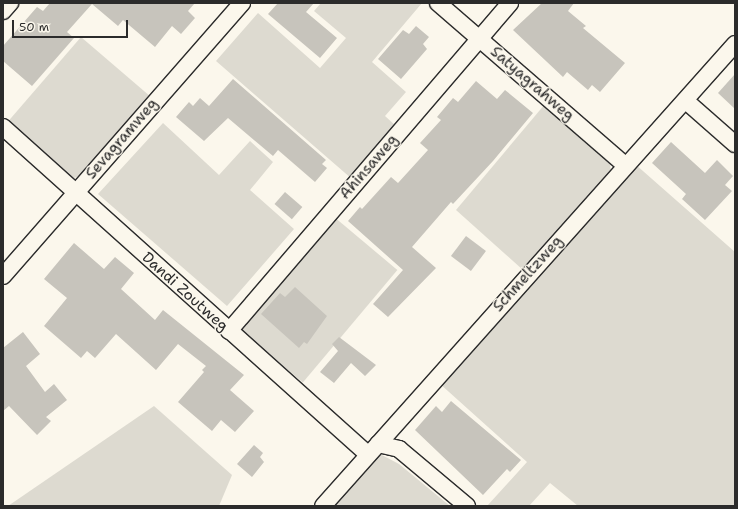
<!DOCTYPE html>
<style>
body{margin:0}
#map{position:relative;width:738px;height:509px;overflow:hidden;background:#fbf7ec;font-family:"Shantell Sans",sans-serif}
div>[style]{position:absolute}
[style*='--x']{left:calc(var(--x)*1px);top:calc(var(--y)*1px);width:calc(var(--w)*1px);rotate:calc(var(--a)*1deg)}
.green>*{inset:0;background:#dddad0;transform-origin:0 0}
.building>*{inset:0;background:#c7c4bc;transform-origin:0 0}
.roads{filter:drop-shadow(1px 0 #2b2b2b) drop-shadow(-1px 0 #2b2b2b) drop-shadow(0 1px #2b2b2b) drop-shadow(0 -1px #2b2b2b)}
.minor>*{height:16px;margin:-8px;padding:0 8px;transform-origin:8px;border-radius:8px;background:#fbf7ec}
span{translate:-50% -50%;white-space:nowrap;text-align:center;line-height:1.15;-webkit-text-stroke:3px #fbf7ec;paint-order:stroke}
.street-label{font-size:15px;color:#2b2b2b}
.frame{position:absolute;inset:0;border:4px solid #2b2b2b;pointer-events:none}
.scale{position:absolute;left:12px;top:20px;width:116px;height:18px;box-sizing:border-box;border:2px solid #2b2b2b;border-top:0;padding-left:5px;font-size:12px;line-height:14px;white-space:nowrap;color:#2b2b2b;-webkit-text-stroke:3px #fbf7ec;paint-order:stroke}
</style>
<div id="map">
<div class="green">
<div style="clip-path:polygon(321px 3px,422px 3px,372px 62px,406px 92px,385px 116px,396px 126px,352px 179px,216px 61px,258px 13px,320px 68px,346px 38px,314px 11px)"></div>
<div style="clip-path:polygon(81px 37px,151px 97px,84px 174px,69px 180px,5px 125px)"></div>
<div style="clip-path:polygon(545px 104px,609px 158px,611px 171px,523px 270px,456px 210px)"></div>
<div style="clip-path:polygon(163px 123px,219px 175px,250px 141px,273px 162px,250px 190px,294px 229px,227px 306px,98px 194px)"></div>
<div style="clip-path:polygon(635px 164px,735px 252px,735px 506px,578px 506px,550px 483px,529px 506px,487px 506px,527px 462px,439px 383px)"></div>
<div style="left:333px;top:216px;width:84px;height:147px;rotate:40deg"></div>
<div style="clip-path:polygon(154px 406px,232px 475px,219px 506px,8px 506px)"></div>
<div style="clip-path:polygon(378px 453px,399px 464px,450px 506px,330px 506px)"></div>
</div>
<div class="building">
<div style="clip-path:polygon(50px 3px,195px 3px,188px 11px,195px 18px,181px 34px,172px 26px,155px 47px,123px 20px,118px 26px,92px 4px,67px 32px,74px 38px,32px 86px,3px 61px,3px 46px,37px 7px,43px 11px)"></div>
<div style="clip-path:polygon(278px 3px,314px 3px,306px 12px,337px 38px,320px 58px,268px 14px)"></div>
<div style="clip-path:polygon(542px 3px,574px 3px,568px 11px,586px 26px,583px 28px,625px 63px,600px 92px,592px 85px,588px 90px,567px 72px,563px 77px,513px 30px)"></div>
<div style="clip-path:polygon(416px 26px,429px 37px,423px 44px,427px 49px,401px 79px,378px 59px,403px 30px,409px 34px)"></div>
<div style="clip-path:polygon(735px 74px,735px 109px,718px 93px)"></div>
<div style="clip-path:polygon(233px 79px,326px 160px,322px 164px,327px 168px,315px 182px,278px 150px,273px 156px,228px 118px,204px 141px,176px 117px,189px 102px,193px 106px,200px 98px,209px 106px)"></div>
<div style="clip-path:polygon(476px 81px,497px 99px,505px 90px,533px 113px,493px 161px,453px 204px,451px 202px,412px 247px,436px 268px,388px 317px,373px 304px,403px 270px,348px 221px,360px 207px,362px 209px,391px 177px,398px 183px,428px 150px,420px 143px,441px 120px,437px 117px,453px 98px,458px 102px)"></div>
<div style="clip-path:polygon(671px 142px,705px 173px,717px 160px,733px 176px,725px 185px,732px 191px,705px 220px,682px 199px,686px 194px,652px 163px)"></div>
<div style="left:285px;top:192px;width:23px;height:16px;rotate:41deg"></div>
<div style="left:466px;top:236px;width:25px;height:25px;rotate:37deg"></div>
<div style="clip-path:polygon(74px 243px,104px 269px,115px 257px,134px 273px,121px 289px,155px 320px,163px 310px,244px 375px,230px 390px,254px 411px,235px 432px,221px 420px,212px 431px,178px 402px,204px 372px,202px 370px,206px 366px,178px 344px,156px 370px,116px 334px,95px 358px,87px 351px,81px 358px,44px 326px,67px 298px,44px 279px)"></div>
<div style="clip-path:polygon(295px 287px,327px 316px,307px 344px,304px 342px,299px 348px,261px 314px,280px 293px,285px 297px)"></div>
<div style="clip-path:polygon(23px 332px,40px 354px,26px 366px,45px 392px,54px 384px,67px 400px,46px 417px,51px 421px,37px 435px,9px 406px,3px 411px,3px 348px)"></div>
<div style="clip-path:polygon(339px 337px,376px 365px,365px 376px,351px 363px,334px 383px,320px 372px,338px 351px,332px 344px)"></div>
<div style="clip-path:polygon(451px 401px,521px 460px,510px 472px,507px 469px,483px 495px,415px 430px,436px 406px,442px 412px)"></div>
<div style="clip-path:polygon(254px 445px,263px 453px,260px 457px,264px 462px,252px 477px,237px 464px)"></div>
</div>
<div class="roads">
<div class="minor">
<div style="--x:438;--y:3;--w:247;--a:40.9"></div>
<div style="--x:3;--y:11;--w:11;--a:-49"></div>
<div style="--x:686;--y:101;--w:65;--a:41.3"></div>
<div style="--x:3;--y:127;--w:490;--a:41.9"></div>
<div style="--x:3;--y:276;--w:363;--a:-48.8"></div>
<div style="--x:229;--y:331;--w:432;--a:-49.4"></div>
<div style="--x:378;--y:444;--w:22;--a:13"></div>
<div style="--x:399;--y:449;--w:89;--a:40"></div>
<div style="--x:323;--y:506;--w:619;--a:-48.27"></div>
</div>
</div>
<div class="street-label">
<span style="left:532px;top:84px;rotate:41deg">Satyagrahweg</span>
<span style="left:122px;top:139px;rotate:-49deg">Sevagramweg</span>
<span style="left:369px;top:167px;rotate:-49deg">Ahinsaweg</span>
<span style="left:528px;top:274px;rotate:-48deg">Schmeltzweg</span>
<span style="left:185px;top:292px;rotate:42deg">Dandi Zoutweg</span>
</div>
<div class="frame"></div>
<div class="scale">50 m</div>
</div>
